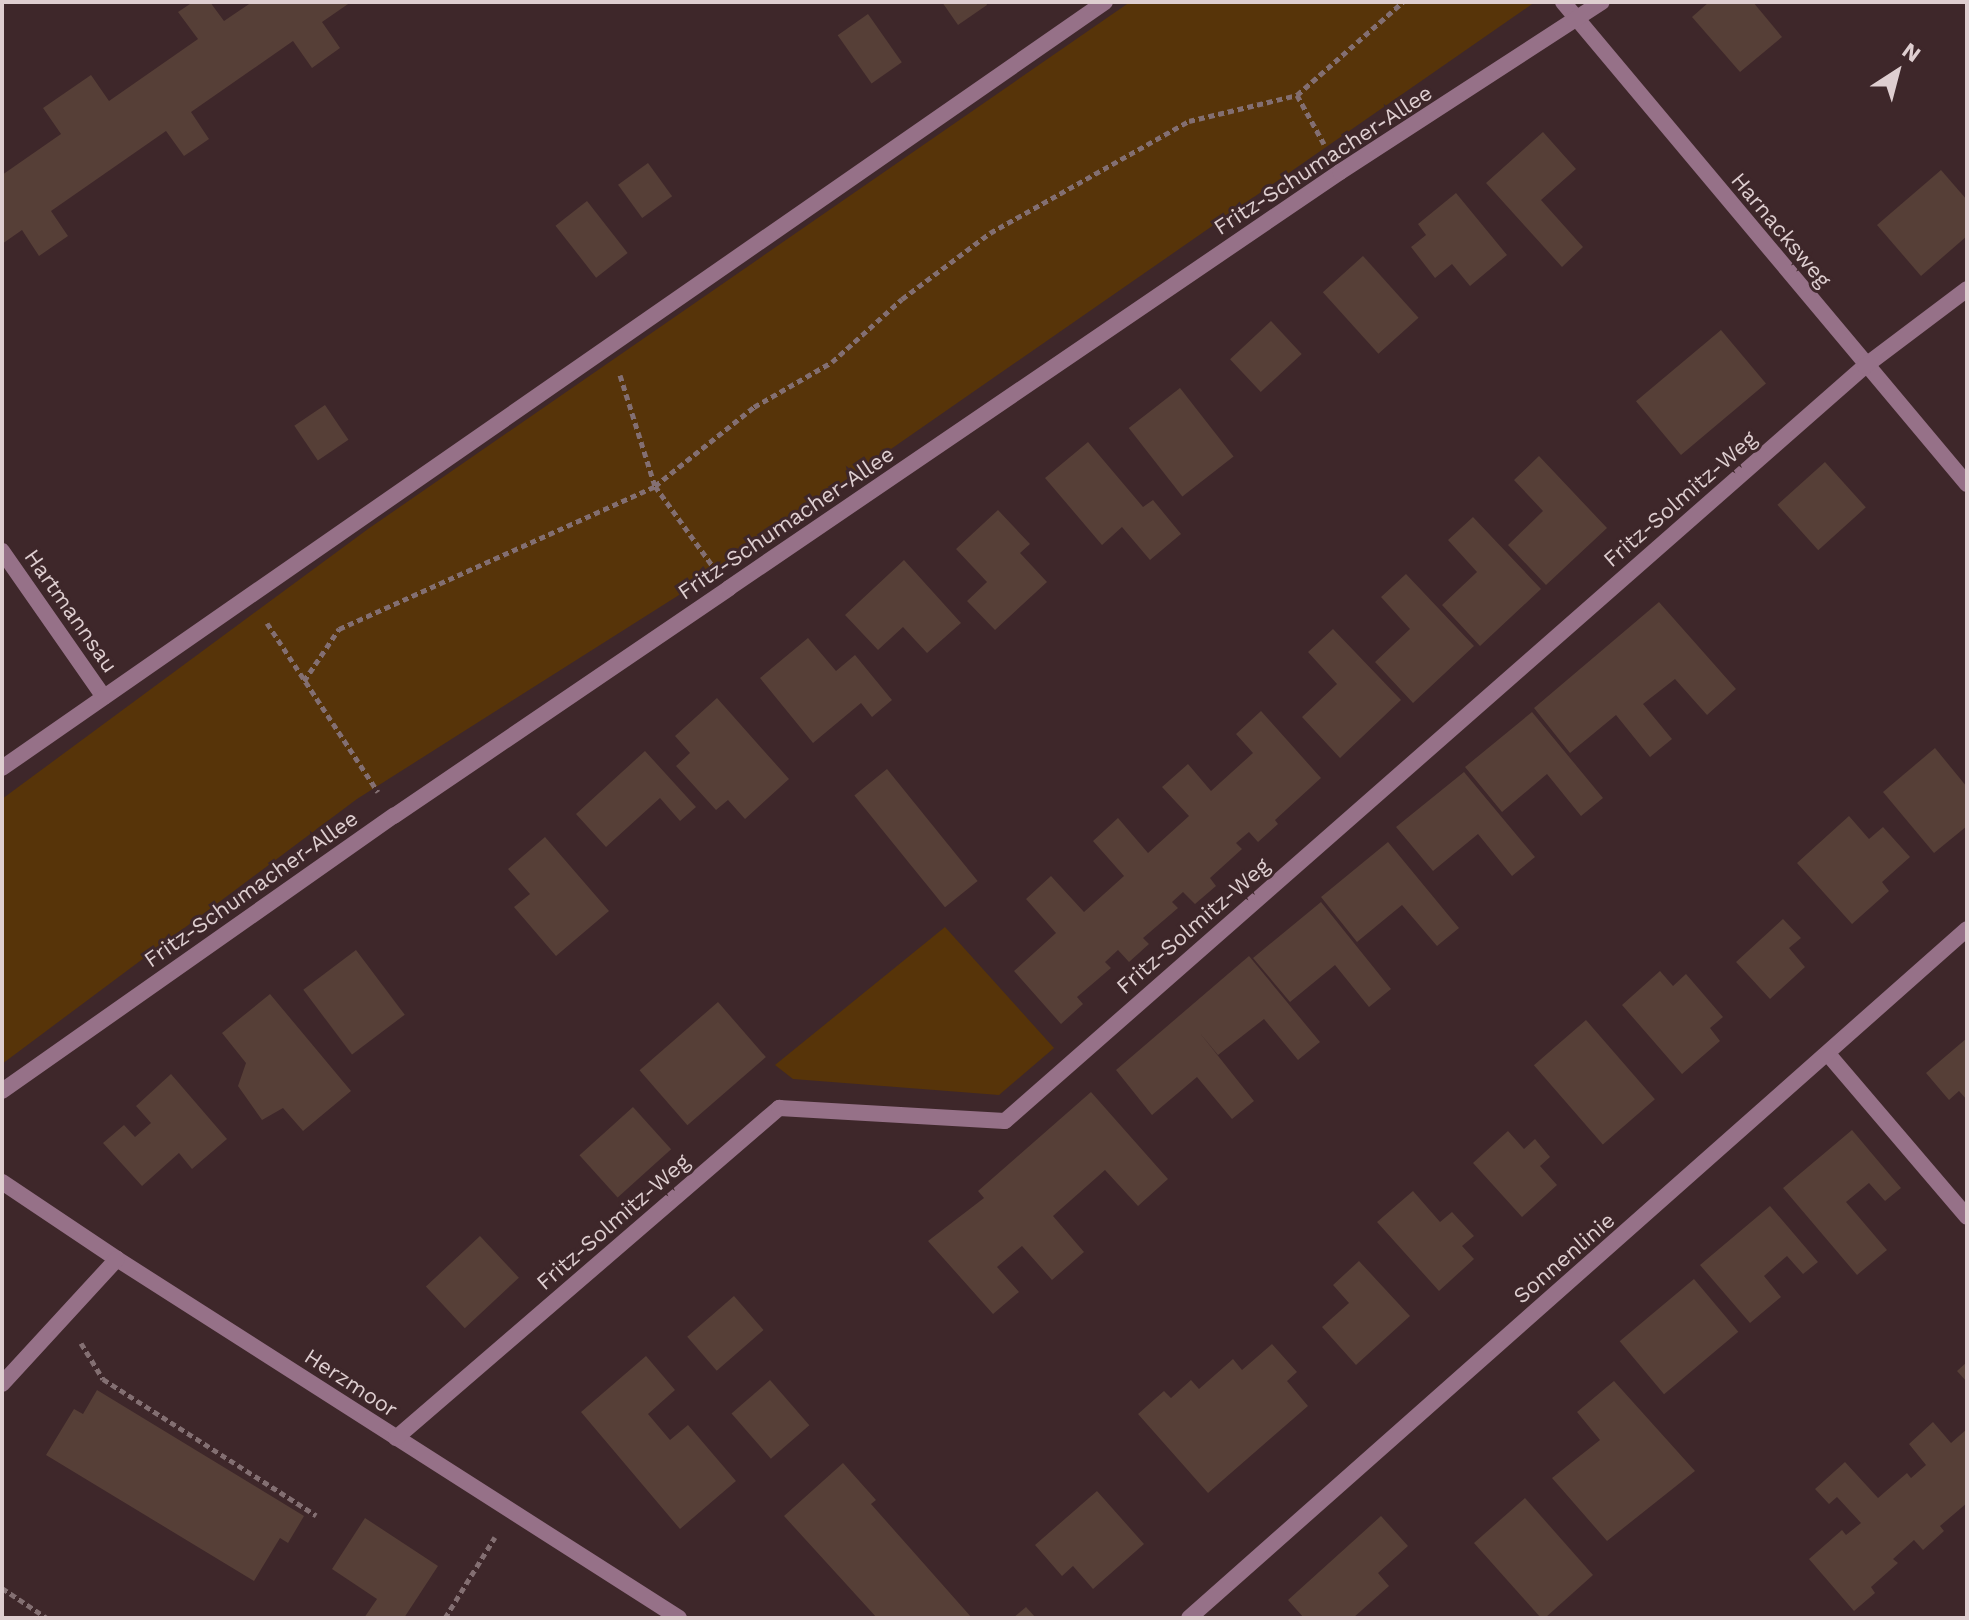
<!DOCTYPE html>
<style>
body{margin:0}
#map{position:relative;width:1969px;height:1620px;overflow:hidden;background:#3e272a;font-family:"Work Sans",sans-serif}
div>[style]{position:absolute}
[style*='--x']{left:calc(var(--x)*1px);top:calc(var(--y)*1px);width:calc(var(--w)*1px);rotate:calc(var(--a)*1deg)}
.green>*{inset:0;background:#573409}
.building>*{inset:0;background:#563f37;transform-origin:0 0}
.path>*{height:5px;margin-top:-2.5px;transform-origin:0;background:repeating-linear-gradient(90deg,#836f72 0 6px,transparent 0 10px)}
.street>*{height:16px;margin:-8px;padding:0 8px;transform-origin:8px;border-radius:8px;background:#967188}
span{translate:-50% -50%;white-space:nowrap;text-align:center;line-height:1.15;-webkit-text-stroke:6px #3e272a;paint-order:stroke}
.street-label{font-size:22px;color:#deced0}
.frame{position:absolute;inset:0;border:4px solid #deced0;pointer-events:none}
.north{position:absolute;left:1857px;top:32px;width:80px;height:80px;-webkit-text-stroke:6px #3e272a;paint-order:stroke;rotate:36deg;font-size:22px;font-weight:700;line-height:32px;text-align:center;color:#deced0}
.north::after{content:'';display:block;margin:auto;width:28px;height:36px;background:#deced0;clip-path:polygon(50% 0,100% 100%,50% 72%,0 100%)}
</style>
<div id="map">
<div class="green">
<div style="clip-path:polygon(1130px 2px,1535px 2px,698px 583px,357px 799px,2px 1064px,2px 799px,368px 529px)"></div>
<div style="clip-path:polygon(945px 927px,1054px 1048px,999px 1095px,793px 1079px,775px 1065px)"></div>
</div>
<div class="building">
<div style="clip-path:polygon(193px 2px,210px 2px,224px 21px,252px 2px,351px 2px,322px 22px,340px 48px,312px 68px,293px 41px,191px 112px,209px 139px,196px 148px,184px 156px,166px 131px,51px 211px,68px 236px,39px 256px,22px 230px,2px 244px,2px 175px,61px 134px,43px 108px,91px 75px,109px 101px,198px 39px,178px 12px)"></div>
<div style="clip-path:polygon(942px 2px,986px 2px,987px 5px,958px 25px)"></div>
<div style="clip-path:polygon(1709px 2px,1753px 2px,1782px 37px,1740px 72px,1692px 17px)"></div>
<div style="left:868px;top:14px;width:59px;height:37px;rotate:55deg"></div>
<div style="clip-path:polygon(1543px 132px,1576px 169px,1541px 200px,1583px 247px,1562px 267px,1486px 183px)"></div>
<div style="left:648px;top:163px;width:41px;height:37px;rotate:54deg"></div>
<div style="clip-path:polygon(1941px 170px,1967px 200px,1967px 236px,1921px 276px,1877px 225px)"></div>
<div style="clip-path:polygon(1456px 193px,1507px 255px,1470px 286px,1452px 264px,1435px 278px,1411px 247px,1426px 235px,1418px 224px)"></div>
<div style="left:587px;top:201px;width:66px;height:40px;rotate:52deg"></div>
<div style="left:1363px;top:256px;width:83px;height:54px;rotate:48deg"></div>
<div style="left:1271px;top:321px;width:45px;height:56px;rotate:47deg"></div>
<div style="left:1721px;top:330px;width:70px;height:111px;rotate:50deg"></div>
<div style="left:1180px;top:388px;width:87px;height:65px;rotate:52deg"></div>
<div style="left:325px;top:405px;width:42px;height:37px;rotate:56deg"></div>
<div style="clip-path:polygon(1088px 442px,1143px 507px,1153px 500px,1181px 534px,1150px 560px,1122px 527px,1102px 545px,1045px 478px)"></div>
<div style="clip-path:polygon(1539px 456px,1607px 528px,1546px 585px,1508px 545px,1543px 511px,1514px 480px)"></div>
<div style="left:1825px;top:462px;width:61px;height:64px;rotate:48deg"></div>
<div style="clip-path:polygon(998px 510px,1030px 544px,1020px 553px,1047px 582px,995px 630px,967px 601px,987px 582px,956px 549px)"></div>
<div style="clip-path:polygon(1473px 517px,1541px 589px,1480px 646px,1442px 605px,1477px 572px,1448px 540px)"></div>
<div style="clip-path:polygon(904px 560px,961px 623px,927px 653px,903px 627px,878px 650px,845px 615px)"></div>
<div style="clip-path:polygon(1406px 574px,1474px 646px,1413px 703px,1375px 662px,1410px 629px,1381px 597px)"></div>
<div style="clip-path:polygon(1659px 602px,1736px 689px,1707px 715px,1675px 679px,1643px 704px,1672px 739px,1650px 757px,1616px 715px,1570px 753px,1534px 708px)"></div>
<div style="clip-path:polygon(1333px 629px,1401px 700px,1340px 758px,1302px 717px,1337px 684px,1308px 652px)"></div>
<div style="clip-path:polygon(808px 638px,836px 671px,855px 655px,892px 700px,872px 717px,861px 703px,813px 743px,760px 678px)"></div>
<div style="clip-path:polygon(717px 698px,789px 779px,745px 819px,728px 800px,716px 810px,676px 766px,690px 753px,675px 736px)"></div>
<div style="clip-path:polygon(1261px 711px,1321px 778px,1275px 820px,1278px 824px,1258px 842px,1249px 832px,1236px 843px,1242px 849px,1210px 878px,1216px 886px,1195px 904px,1183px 892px,1172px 902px,1178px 908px,1143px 938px,1149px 944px,1129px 962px,1118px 950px,1105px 962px,1111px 968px,1077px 997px,1083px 1004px,1061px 1024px,1014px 971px,1056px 933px,1026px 899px,1051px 876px,1084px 912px,1124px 876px,1093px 841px,1118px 818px,1148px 853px,1189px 816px,1162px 787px,1188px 764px,1211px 791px,1253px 753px,1236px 734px)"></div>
<div style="clip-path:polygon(1532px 712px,1603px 798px,1581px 816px,1547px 774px,1502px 812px,1465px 767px)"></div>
<div style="clip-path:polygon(1935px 748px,1967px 787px,1967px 826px,1934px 853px,1883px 792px)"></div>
<div style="clip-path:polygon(645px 751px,696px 807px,680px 821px,660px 798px,606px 847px,576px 814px)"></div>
<div style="left:887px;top:769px;width:144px;height:42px;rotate:51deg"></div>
<div style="clip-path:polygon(1464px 772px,1535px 857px,1512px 876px,1478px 834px,1433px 871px,1396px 827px)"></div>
<div style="clip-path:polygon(1849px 816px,1869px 839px,1883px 827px,1910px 857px,1882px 882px,1889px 891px,1852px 924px,1797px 863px)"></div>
<div style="clip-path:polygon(545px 837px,609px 911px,556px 956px,514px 907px,530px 894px,508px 869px)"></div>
<div style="clip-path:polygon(1388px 842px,1459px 928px,1437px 946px,1402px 905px,1357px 942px,1321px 897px)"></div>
<div style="clip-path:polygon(1321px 902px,1391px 989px,1369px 1007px,1335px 965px,1290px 1002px,1253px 958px)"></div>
<div style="clip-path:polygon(1783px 919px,1801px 938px,1789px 948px,1805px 967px,1770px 999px,1736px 962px)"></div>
<div style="left:356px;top:950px;width:81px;height:66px;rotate:53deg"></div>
<div style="clip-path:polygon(1249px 956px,1320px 1042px,1298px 1060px,1264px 1019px,1218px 1055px,1199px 1032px,1254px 1101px,1232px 1119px,1197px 1077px,1152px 1115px,1116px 1070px)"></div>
<div style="clip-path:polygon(1660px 971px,1673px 986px,1686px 974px,1723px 1017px,1710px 1028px,1720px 1041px,1682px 1074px,1622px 1005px)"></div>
<div style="clip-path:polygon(270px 994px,351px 1091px,303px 1131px,283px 1108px,262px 1120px,238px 1086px,246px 1063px,222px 1033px)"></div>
<div style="left:718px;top:1002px;width:73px;height:104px;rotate:49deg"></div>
<div style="left:1586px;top:1020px;width:105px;height:69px;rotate:49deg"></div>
<div style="clip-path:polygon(1967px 1038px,1967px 1100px,1959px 1091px,1949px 1100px,1926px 1073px)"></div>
<div style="clip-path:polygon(171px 1074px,227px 1139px,192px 1169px,179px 1153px,142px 1186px,103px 1143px,124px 1125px,135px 1137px,151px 1123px,136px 1106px)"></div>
<div style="clip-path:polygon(1091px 1092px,1168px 1179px,1138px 1206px,1105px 1170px,1053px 1216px,1084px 1252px,1052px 1280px,1022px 1246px,997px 1267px,1019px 1292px,993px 1314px,928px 1241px,984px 1198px,978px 1191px)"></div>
<div style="left:633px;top:1107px;width:57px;height:72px;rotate:48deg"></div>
<div style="clip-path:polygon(1852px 1130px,1901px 1188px,1885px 1201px,1869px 1183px,1846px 1202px,1887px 1250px,1857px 1275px,1783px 1188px)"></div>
<div style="clip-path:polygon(1508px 1131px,1524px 1149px,1535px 1139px,1550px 1157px,1540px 1166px,1557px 1185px,1522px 1217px,1473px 1163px)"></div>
<div style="clip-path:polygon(1413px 1191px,1440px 1222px,1452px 1212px,1474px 1236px,1462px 1246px,1474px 1259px,1439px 1291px,1377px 1222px)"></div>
<div style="clip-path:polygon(1770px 1206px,1818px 1262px,1803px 1274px,1787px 1256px,1764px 1276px,1781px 1297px,1750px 1323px,1700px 1265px)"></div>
<div style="left:480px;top:1236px;width:57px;height:74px;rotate:47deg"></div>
<div style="clip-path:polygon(1359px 1261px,1410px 1316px,1356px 1365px,1322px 1327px,1349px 1303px,1333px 1285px)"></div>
<div style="left:1694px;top:1279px;width:69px;height:97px;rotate:50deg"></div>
<div style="left:734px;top:1296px;width:45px;height:62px;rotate:49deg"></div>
<div style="clip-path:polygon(1272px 1344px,1297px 1372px,1287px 1381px,1308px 1406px,1208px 1493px,1138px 1414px,1164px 1391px,1171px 1398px,1191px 1380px,1199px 1389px,1233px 1359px,1242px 1370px)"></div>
<div style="clip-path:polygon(646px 1356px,675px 1390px,648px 1414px,670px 1440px,688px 1425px,736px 1481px,680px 1529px,581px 1412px)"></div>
<div style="clip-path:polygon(1967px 1362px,1967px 1382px,1957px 1371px)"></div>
<div style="left:770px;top:1380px;width:60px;height:51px;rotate:49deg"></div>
<div style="clip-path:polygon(1614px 1381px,1695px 1471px,1607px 1541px,1552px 1478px,1600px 1440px,1577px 1412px)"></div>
<div style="clip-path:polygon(97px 1390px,304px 1516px,288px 1543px,280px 1538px,254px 1581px,46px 1455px,74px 1409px,83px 1414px)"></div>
<div style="clip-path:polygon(1933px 1422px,1951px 1443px,1967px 1429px,1967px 1503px,1940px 1526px,1944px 1531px,1923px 1550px,1914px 1540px,1893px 1559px,1898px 1563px,1871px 1587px,1875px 1593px,1854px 1611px,1809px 1559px,1842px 1530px,1846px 1535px,1861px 1523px,1837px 1497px,1829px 1504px,1815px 1489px,1845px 1462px,1878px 1498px,1907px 1473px,1911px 1478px,1926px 1465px,1909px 1444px)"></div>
<div style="clip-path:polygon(843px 1463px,876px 1500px,871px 1504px,972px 1618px,877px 1618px,784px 1516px)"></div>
<div style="clip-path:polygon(1097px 1491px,1144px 1544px,1093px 1589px,1073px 1566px,1062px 1576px,1035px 1545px)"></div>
<div style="clip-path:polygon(1525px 1498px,1593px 1575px,1545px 1618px,1541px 1618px,1474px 1543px)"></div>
<div style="clip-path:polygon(1381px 1516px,1408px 1546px,1378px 1573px,1389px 1586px,1353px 1618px,1304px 1618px,1288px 1600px)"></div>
<div style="clip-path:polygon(365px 1518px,438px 1566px,404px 1618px,364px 1618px,377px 1599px,332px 1569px)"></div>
<div style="clip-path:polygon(1026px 1607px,1036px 1618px,1013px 1618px)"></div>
</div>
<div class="path">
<div style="--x:1297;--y:95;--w:56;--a:61.1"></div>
<div style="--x:620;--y:375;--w:116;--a:72.5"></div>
<div style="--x:655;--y:486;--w:97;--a:54.2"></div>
<div style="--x:267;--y:623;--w:202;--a:56.7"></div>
<div style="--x:304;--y:681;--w:63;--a:-56.1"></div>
<div style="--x:339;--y:629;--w:347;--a:-24.3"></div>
<div style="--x:655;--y:486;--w:127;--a:-38.6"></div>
<div style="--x:754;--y:407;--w:90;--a:-30"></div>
<div style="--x:832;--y:362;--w:94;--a:-42"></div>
<div style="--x:902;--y:299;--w:110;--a:-36.9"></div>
<div style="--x:990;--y:233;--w:228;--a:-29.4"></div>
<div style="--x:1189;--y:121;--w:111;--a:-13.5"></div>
<div style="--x:1297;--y:95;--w:141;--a:-41.3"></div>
<div style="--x:81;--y:1343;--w:42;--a:58.6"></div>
<div style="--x:103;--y:1379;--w:253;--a:32.6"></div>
<div style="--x:2;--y:1588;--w:54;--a:33.7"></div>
<div style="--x:445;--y:1618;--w:95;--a:-58.3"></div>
</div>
<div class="street">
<div style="--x:1563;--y:2;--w:629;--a:50.03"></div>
<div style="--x:2;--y:551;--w:178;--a:55.1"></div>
<div style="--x:2;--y:768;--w:1343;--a:-34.78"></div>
<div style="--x:1828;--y:1054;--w:214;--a:49.5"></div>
<div style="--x:2;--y:1091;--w:479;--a:-35.1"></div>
<div style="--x:394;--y:816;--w:405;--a:-34.2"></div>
<div style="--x:729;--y:588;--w:739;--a:-34.25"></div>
<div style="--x:1340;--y:172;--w:312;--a:-33"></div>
<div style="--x:2;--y:1182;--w:138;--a:33.8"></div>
<div style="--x:117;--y:1259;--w:667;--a:32.57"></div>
<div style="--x:2;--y:1384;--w:170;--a:-47.4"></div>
<div style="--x:396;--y:1438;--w:506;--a:-40.75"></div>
<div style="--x:779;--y:1108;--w:226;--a:3.3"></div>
<div style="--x:1005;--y:1121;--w:1144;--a:-41.28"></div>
<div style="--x:1865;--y:366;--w:128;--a:-37"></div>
<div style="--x:1189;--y:1618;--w:1039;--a:-41.53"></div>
</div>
<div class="street-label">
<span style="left:1323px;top:160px;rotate:-33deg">Fritz-Schumacher-Allee</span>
<span style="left:1781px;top:230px;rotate:50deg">Harnacksweg</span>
<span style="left:1680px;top:499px;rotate:-41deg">Fritz-Solmitz-Weg</span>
<span style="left:786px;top:523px;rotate:-34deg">Fritz-Schumacher-Allee</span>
<span style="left:71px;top:611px;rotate:55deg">Hartmannsau</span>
<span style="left:251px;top:889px;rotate:-35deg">Fritz-Schumacher-Allee</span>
<span style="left:1193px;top:926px;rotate:-41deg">Fritz-Solmitz-Weg</span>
<span style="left:613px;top:1222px;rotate:-41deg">Fritz-Solmitz-Weg</span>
<span style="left:1564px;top:1258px;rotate:-41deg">Sonnenlinie</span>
<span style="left:351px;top:1383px;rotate:33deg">Herzmoor</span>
</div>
<div class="frame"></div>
<div class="north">N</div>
</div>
